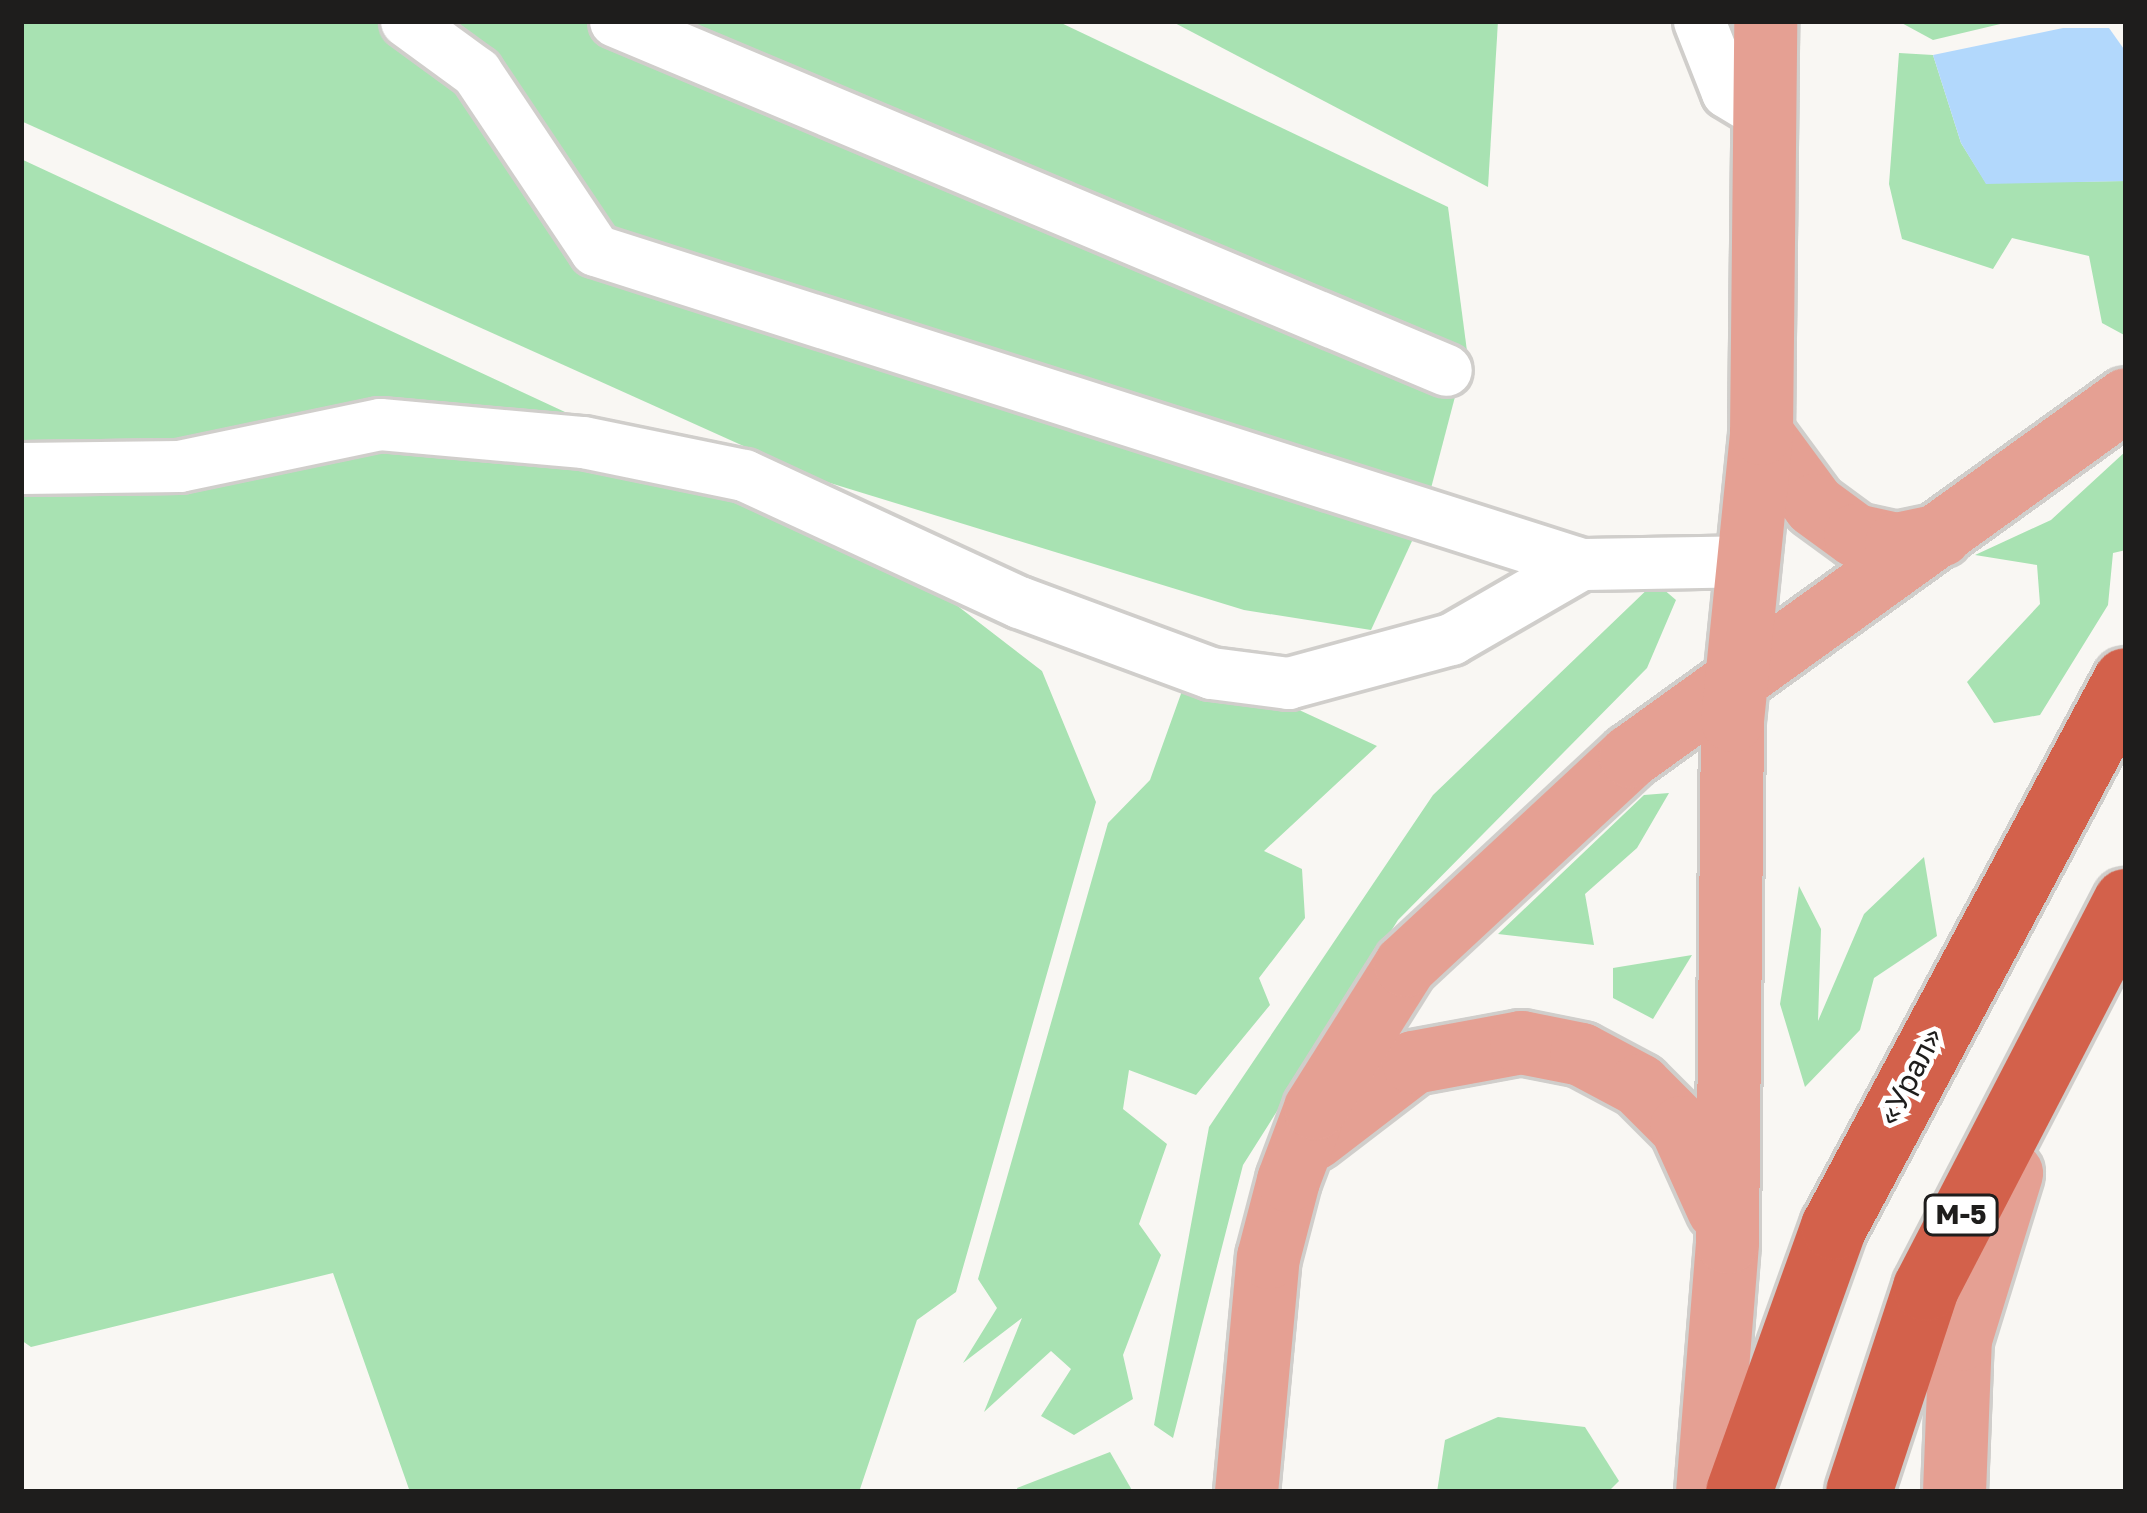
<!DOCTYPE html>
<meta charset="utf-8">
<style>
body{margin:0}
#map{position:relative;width:2147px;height:1513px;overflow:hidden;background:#f9f7f3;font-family:"Golos Text",sans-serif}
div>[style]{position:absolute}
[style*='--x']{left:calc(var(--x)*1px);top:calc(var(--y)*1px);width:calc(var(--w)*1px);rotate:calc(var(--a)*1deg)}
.green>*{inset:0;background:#a8e2b2}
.water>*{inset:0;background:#b2d8fc}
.roads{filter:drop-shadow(3px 0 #d0cecb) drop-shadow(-3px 0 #d0cecb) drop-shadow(0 3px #d0cecb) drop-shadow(0 -3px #d0cecb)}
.minor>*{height:51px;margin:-25.5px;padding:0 25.5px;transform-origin:25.5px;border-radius:25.5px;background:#fff}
.major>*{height:63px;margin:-31.5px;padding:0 31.5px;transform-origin:31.5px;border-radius:31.5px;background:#e5a093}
.highway>*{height:66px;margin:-33px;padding:0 33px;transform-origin:33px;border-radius:33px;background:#d3614b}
span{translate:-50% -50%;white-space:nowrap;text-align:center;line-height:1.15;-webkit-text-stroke:9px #fff;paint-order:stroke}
.shield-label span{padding:3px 9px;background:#fff;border:3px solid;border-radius:9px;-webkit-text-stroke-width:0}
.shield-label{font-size:27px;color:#1e1d1c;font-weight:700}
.street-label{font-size:30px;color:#1e1d1c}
.frame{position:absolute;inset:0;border:24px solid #1e1d1c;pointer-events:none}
</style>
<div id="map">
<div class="green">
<div style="clip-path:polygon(21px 21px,1057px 21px,1448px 207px,1467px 351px,1424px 515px,1371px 630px,1244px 610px,817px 479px,21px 121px)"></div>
<div style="clip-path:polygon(1171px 21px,1498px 21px,1488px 187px)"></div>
<div style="clip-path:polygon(1898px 21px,2013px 21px,1933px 40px)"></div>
<div style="clip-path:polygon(1899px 53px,1933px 55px,1961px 143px,1986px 183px,2126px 181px,2126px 336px,2102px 323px,2089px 256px,2012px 238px,1993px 269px,1902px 239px,1889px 184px)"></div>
<div style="clip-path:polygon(21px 159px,920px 577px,1042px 671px,1096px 802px,956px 1292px,917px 1320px,859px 1492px,410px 1492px,333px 1273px,31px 1347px,21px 1340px)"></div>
<div style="clip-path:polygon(2126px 451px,2126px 550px,2113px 553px,2108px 605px,2040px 715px,1994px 723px,1967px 682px,2040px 604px,2037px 565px,1975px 555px,2051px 520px)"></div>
<div style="clip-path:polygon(1655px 582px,1676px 600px,1647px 668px,1398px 920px,1243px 1165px,1173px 1438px,1154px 1425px,1209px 1127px,1433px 795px)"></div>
<div style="clip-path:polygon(1245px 685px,1377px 746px,1264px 851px,1302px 869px,1305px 918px,1259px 978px,1270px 1005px,1196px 1095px,1129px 1070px,1123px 1109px,1167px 1144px,1139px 1224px,1161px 1255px,1123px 1355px,1133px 1399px,1074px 1435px,1041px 1416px,1071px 1369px,1051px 1351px,984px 1412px,1022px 1318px,963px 1363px,997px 1308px,978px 1279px,1108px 823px,1150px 780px,1182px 691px)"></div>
<div style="clip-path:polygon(1669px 793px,1637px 848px,1585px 894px,1594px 945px,1498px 934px,1644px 795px)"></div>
<div style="clip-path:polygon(1924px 857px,1937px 936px,1874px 978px,1860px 1030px,1805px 1087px,1780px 1004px,1799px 886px,1821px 929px,1818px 1021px,1864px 914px)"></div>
<div style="clip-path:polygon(1692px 955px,1653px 1019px,1613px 998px,1613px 968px)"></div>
<div style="clip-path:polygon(1498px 1417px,1585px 1427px,1619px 1481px,1608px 1492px,1437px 1492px,1445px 1440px)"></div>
<div style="clip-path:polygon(1110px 1452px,1133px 1492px,1018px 1492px,1017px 1488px)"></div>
</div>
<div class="water">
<div style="clip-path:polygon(2063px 28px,2109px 28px,2126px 52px,2126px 181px,1986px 184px,1961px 143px,1933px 55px)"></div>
</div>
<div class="roads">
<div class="minor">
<div style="--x:406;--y:21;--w:87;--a:36.1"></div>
<div style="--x:476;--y:72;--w:214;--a:56.2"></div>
<div style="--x:595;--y:250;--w:1035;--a:17.66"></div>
<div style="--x:1581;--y:564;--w:167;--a:-1"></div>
<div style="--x:615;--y:21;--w:901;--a:22.78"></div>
<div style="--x:1699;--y:21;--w:76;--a:68.5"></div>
<div style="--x:1727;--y:92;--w:44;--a:31.2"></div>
<div style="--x:21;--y:468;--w:158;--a:-0.7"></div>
<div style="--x:179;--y:466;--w:205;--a:-11.8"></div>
<div style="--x:380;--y:424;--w:204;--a:5.1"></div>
<div style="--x:583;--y:442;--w:164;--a:11.6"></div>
<div style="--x:744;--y:475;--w:303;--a:24.8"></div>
<div style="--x:1019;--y:602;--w:205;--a:20.3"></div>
<div style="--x:1211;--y:673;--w:78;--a:7.4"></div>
<div style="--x:1288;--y:683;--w:169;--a:-15.1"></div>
<div style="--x:1451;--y:639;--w:150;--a:-30"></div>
</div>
<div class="major">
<div style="--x:1761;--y:433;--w:89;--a:53.6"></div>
<div style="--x:1814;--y:505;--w:51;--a:36.2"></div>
<div style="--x:1855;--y:535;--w:42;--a:12.4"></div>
<div style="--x:1896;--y:544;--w:45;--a:-11.6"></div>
<div style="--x:1314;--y:1138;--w:125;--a:-37.5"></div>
<div style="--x:1413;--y:1062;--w:110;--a:-10.5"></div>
<div style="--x:1521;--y:1042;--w:61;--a:11.3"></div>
<div style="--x:1581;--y:1054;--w:66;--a:28.1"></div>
<div style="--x:1639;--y:1085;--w:59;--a:45"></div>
<div style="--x:1681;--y:1127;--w:90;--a:65.7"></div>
<div style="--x:1246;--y:1492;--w:236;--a:-84.7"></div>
<div style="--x:1268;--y:1257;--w:80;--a:-75.4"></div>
<div style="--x:1288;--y:1180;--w:77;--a:-69.4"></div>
<div style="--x:1315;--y:1108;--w:169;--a:-57.8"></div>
<div style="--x:1405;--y:965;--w:307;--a:-42.9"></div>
<div style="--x:1630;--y:756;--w:611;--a:-35.74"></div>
<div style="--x:1707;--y:1492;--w:251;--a:-85.4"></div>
<div style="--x:1727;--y:1242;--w:522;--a:-89.45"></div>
<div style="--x:1732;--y:720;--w:288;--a:-84.2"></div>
<div style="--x:1761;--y:433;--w:412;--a:-89.4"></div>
<div style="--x:1954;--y:1492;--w:153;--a:-87.8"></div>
<div style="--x:1960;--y:1339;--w:174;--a:-72.9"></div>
</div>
<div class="highway">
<div style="--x:1739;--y:1492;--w:282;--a:-70.3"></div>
<div style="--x:1834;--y:1227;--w:619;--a:-61.86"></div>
<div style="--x:1859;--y:1492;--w:215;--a:-71.8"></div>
<div style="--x:1926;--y:1288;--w:435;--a:-62.6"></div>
</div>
</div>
<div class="shield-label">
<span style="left:1961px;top:1215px">М-5</span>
</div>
<div class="street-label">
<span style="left:1910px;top:1076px;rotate:-63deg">«Урал»</span>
</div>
<div class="frame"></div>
</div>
